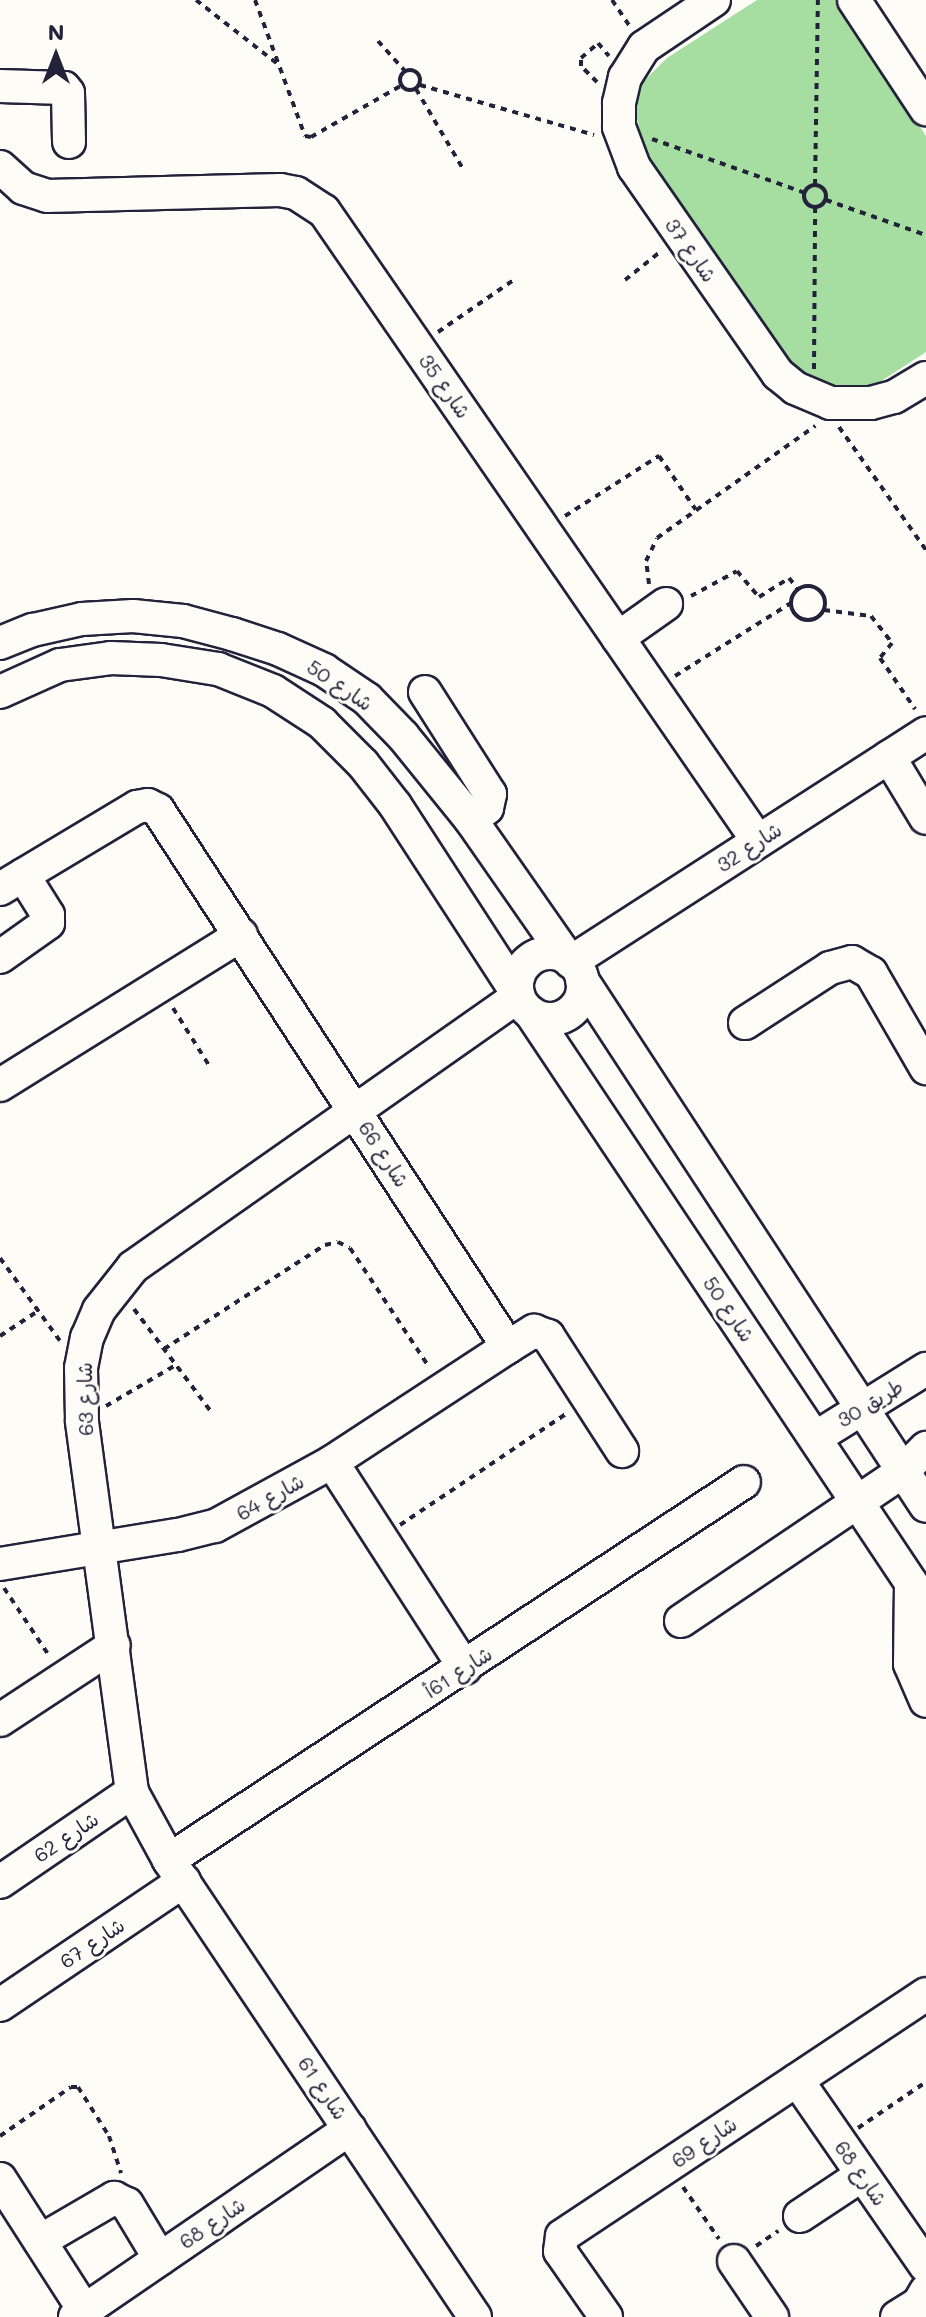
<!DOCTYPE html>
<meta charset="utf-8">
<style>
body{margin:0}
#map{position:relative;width:926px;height:2317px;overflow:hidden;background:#fdfcf7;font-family:Mali,"Playpen Sans Arabic",sans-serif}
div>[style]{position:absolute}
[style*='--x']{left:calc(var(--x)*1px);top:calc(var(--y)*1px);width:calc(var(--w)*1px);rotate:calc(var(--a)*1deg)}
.green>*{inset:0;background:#a6dda1}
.path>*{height:4px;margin-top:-2px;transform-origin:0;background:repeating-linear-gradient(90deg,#22223b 0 6px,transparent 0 12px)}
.path>.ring{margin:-2px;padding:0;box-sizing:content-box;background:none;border:4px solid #22223b;border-radius:50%}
.roads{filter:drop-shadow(2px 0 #22223b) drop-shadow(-2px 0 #22223b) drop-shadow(0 2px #22223b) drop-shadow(0 -2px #22223b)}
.minor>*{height:32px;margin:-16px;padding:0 16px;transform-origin:16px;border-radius:16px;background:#fdfcf7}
.minor>.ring{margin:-16px;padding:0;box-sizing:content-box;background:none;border:32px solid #fdfcf7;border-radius:50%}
span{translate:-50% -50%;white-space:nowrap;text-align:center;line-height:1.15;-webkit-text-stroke:6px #fdfcf7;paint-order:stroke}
.street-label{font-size:20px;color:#22223b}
.north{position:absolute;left:16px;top:16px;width:80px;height:80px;-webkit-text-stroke:6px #fdfcf7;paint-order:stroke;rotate:0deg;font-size:22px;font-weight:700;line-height:32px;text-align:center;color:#22223b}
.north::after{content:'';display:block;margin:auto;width:28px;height:36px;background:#22223b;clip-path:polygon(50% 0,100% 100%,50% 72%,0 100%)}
</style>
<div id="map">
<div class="green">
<div style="clip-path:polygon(757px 0,837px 0,926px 136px,926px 352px,869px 389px,828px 387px,792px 371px,645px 153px,636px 114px,641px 84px,667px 58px)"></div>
</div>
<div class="path">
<div style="--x:196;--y:0;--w:105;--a:38.1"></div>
<div style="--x:255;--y:0;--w:145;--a:69.8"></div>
<div style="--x:305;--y:136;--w:6;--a:9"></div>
<div style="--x:311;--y:137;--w:105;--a:-29.7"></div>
<div style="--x:612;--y:0;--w:34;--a:56"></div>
<div style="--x:378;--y:41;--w:40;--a:48"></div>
<div class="ring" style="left:400px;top:70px;width:16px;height:16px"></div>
<div style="--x:597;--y:82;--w:23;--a:-135"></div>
<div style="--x:581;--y:66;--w:8;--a:-90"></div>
<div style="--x:581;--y:58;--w:23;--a:-41"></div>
<div style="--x:598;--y:43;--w:17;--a:50"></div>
<div style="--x:420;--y:85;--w:181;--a:16"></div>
<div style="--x:416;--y:89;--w:91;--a:59.5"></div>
<div style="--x:652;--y:139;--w:162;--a:19.4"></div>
<div class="ring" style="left:804px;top:185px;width:18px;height:18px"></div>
<div style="--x:815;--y:185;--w:185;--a:-89.1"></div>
<div style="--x:826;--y:200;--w:106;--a:19.3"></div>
<div style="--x:625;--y:280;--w:45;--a:-38.7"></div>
<div style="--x:438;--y:332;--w:93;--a:-34.5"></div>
<div style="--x:814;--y:369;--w:161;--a:-89.6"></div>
<div style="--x:839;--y:427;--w:151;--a:54.7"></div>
<div style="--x:565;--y:516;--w:112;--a:-32.6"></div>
<div style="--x:659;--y:456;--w:65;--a:55.6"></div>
<div style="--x:649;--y:584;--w:23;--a:-97"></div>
<div style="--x:646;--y:561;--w:25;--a:-64"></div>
<div style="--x:657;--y:538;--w:194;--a:-35.3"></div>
<div class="ring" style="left:791px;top:586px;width:30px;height:30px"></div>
<div style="--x:691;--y:596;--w:52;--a:-28.5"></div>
<div style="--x:737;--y:571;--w:34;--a:50"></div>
<div style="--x:759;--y:597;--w:36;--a:-32"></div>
<div style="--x:789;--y:578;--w:14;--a:51"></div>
<div style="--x:824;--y:610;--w:47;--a:7.3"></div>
<div style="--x:871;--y:616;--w:34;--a:52"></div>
<div style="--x:892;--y:643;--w:19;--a:129"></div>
<div style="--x:880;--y:658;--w:62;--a:55.5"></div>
<div style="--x:675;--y:676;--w:137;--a:-32.2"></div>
<div style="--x:173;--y:1008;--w:70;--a:57.9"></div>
<div style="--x:0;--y:1258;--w:102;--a:54.1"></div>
<div style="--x:134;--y:1309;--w:130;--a:53.1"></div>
<div style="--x:0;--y:1336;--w:45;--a:-33.3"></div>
<div style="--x:164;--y:1349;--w:192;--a:-32.9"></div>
<div style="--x:325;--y:1245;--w:13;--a:-13"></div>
<div style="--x:338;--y:1242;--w:13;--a:27"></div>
<div style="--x:350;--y:1248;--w:143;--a:56.4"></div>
<div style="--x:106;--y:1406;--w:81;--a:-30.4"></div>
<div style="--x:400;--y:1525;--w:200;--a:-33.8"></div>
<div style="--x:4;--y:1588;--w:83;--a:56.3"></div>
<div style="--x:858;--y:2128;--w:82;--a:-34.1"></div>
<div style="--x:0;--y:2136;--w:86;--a:-34.6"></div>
<div style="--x:71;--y:2087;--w:7;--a:0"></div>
<div style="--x:78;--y:2087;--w:58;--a:57.7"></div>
<div style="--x:109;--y:2136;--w:39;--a:72"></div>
<div style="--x:683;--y:2187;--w:63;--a:55.3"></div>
<div style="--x:756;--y:2246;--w:27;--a:-34"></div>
</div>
<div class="roads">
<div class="minor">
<div style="--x:714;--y:0;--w:84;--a:146.1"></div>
<div style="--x:644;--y:47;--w:36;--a:122"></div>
<div style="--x:625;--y:77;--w:27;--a:103"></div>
<div style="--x:619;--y:103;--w:24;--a:90"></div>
<div style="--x:619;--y:127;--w:43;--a:69.4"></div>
<div style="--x:634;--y:167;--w:252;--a:55.2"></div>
<div style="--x:778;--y:374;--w:22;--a:39"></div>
<div style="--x:795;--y:388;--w:38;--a:23"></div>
<div style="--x:830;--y:403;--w:41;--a:0"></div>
<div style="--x:871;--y:403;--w:24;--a:-15"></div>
<div style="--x:894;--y:397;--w:37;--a:-31"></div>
<div style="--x:854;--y:0;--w:131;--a:56.6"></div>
<div style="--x:0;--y:86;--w:64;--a:1.8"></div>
<div style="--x:64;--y:88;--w:6;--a:51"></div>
<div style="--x:68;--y:93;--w:49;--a:88.8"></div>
<div style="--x:0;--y:167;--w:31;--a:42"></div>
<div style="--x:23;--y:188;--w:25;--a:18"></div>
<div style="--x:47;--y:196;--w:233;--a:-1.5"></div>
<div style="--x:280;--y:190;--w:16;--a:11"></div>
<div style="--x:296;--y:193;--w:33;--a:33"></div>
<div style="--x:324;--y:211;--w:765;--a:55.44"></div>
<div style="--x:618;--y:638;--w:59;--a:-35.3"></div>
<div style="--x:0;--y:643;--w:35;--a:-22"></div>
<div style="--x:33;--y:630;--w:50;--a:-12.7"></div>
<div style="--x:82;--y:619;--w:51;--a:-3.4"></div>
<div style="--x:133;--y:616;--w:50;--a:5.7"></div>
<div style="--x:183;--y:621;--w:51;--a:14.9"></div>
<div style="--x:232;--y:634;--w:48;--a:18.1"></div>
<div style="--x:278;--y:649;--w:51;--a:24.5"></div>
<div style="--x:324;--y:670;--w:52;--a:34"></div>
<div style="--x:367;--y:699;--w:52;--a:45.8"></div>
<div style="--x:403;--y:736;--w:108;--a:51"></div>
<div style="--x:471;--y:820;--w:169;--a:55.1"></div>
<div style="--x:0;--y:692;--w:66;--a:-24.2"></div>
<div style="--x:60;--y:665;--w:51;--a:-7.8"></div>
<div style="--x:111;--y:658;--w:50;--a:2.3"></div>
<div style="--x:161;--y:660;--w:58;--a:9"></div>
<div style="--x:218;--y:669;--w:59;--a:21.8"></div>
<div style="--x:273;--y:691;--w:59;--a:33.1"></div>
<div style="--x:322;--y:723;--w:58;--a:45"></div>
<div style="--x:363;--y:764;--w:52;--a:52"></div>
<div style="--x:395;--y:805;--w:224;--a:57"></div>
<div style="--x:425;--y:692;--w:121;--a:57.5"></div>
<div style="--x:490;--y:794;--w:14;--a:102"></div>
<div style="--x:487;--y:808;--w:20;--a:143"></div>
<div style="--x:889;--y:757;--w:71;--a:58.8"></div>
<div style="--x:0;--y:889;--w:160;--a:-30.9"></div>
<div style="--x:137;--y:807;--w:11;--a:-10"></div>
<div style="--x:148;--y:805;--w:11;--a:27"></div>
<div style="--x:158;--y:810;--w:641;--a:56.9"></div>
<div style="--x:508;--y:1347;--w:31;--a:-32"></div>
<div style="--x:534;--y:1331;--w:15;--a:20"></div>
<div style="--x:548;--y:1336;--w:137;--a:57.2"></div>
<div class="ring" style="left:517px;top:953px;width:34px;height:34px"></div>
<div style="--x:0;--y:957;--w:59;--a:-35.3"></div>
<div style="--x:48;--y:923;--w:8;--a:-90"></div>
<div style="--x:48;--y:915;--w:47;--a:-122"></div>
<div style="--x:571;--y:962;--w:422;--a:-32.8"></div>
<div style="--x:582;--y:980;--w:628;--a:56.82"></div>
<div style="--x:531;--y:1013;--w:712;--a:56.29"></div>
<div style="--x:745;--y:1023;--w:101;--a:-32.9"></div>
<div style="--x:830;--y:968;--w:23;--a:-15"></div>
<div style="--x:852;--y:962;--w:22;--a:30"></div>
<div style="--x:871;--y:973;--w:110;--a:59.9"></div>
<div style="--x:0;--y:1085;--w:284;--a:-31.9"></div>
<div style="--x:815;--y:1438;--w:131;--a:-31.9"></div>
<div style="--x:332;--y:1462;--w:245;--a:57.2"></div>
<div style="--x:0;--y:1564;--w:180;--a:-9.3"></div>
<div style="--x:178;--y:1535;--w:38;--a:-14"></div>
<div style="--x:215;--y:1526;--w:133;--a:-28.7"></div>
<div style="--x:332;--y:1462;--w:210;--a:-33.2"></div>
<div style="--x:911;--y:1583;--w:81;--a:90.7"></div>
<div style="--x:910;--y:1664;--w:40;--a:66.6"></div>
<div style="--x:681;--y:1621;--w:268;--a:-34"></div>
<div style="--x:903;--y:1471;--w:33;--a:-45"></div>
<div style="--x:0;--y:1720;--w:136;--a:-33.3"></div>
<div style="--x:169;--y:1860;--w:688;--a:-33.32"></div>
<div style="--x:0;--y:1882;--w:160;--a:-34.3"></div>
<div style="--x:0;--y:2005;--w:222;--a:-34"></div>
<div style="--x:797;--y:2080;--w:226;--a:55.3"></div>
<div style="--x:0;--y:2179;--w:156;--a:57.3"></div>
<div style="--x:800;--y:2216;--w:74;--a:-33.5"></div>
<div style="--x:40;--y:2241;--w:86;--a:-30.2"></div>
<div style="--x:114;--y:2198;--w:14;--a:25"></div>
<div style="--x:127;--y:2204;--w:64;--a:59"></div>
<div style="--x:734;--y:2261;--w:68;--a:55.8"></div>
<div style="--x:75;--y:2317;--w:333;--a:-34.4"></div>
<div style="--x:475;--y:2317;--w:550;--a:-123.81"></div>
<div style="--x:169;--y:1860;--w:77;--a:-118.6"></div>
<div style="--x:132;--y:1792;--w:375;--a:-97.7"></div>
<div style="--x:82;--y:1420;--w:52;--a:-91.1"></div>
<div style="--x:81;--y:1368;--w:31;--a:-79"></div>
<div style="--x:87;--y:1338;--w:30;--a:-67"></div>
<div style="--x:99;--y:1310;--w:55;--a:-51.7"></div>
<div style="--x:133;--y:1267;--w:471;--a:-35.1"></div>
<div style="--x:606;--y:2317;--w:80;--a:-124.9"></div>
<div style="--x:560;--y:2251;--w:15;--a:-82"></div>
<div style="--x:562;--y:2236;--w:437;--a:-33.6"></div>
<div style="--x:897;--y:2317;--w:26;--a:-32"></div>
<div style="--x:919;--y:2303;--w:14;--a:-60"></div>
</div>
</div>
<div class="street-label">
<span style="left:691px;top:250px;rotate:55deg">شارع 37</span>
<span style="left:445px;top:386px;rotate:55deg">شارع 35</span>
<span style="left:340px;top:685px;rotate:34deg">شارع 50</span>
<span style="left:749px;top:847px;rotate:-33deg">شارع 32</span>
<span style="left:384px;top:1154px;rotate:57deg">شارع 66</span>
<span style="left:729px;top:1309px;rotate:56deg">شارع 50</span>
<span style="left:85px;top:1399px;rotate:-91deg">شارع 63</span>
<span style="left:870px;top:1403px;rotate:-31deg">طريق 30</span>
<span style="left:270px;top:1497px;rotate:-29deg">شارع 64</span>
<span style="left:458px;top:1672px;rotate:-33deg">شارع 61أ</span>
<span style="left:66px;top:1837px;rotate:-34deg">شارع 62</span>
<span style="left:92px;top:1943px;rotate:-34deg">شارع 67</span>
<span style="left:323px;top:2088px;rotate:56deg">شارع 61</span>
<span style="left:704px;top:2142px;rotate:-34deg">شارع 69</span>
<span style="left:861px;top:2173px;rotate:55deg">شارع 68</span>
<span style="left:212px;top:2223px;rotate:-34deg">شارع 68</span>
</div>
<div class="north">N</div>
</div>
